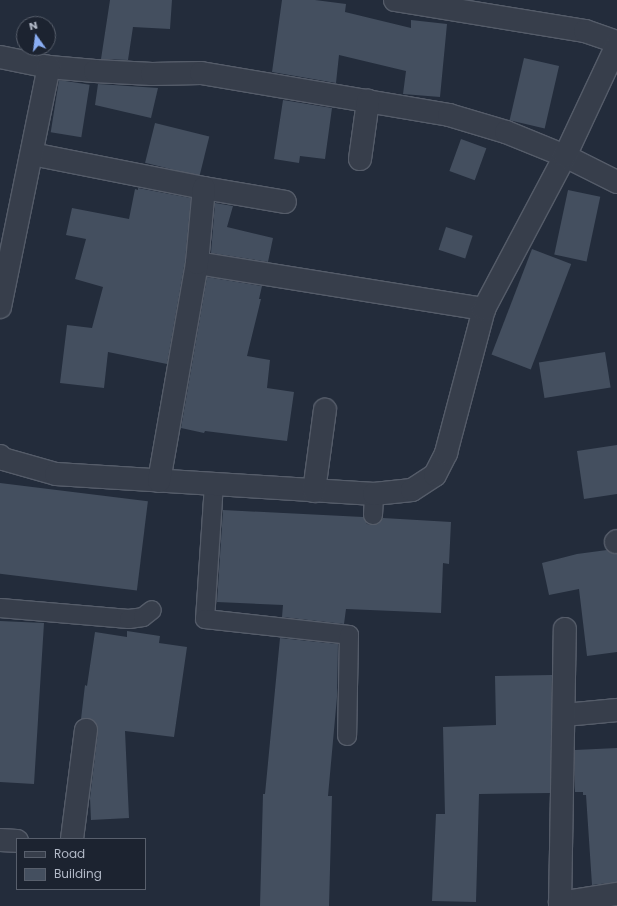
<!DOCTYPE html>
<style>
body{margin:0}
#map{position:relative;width:617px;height:906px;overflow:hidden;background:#232c3b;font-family:Poppins,sans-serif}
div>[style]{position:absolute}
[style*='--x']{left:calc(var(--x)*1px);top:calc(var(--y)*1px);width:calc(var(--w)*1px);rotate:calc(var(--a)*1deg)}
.building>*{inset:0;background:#444f5f;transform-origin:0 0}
.roads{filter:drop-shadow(1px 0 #555c69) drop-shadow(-1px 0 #555c69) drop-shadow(0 1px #555c69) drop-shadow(0 -1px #555c69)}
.lane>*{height:18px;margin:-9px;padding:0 9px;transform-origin:9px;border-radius:9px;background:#373e4b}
.street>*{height:22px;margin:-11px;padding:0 11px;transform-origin:11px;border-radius:11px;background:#373e4b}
span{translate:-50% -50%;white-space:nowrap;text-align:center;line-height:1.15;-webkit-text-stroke:3.5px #1c2330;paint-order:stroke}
.legend{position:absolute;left:16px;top:838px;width:130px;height:52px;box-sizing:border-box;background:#1c2330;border:1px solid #585f6c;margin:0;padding:5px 7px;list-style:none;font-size:12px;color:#b2b9c7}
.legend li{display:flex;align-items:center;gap:8px;height:20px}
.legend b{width:20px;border:1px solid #585f6c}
.north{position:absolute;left:16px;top:16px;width:40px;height:40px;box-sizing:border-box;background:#1c2330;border:1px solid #585f6c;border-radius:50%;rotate:346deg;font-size:11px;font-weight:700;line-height:16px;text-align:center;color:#b2b9c7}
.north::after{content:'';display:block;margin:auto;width:14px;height:18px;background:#8aaef4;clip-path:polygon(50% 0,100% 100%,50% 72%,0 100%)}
</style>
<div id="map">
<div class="building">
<div style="clip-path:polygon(110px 0,172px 0,170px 29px,133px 27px,128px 60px,101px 59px)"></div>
<div style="clip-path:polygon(282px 0,315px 0,346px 4px,345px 12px,411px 28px,411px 20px,447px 24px,440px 97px,403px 94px,406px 71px,339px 55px,336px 83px,272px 72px)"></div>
<div style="left:524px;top:58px;width:36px;height:64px;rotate:13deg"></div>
<div style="left:59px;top:80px;width:31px;height:53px;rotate:9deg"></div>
<div style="clip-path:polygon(98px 84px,158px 88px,151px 118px,95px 105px)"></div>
<div style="clip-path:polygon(283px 100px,332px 108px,325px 159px,300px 156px,299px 163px,274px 159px)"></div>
<div style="left:155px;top:123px;width:56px;height:41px;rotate:14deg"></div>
<div style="left:461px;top:139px;width:27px;height:34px;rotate:20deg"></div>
<div style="clip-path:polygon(138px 188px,191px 198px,185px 261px,167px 364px,108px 352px,104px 388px,60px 383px,67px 325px,92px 328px,103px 287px,75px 279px,86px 239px,66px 235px,72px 208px,129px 219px,135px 189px,138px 190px)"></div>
<div style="left:568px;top:190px;width:33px;height:66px;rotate:12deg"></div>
<div style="clip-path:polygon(215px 203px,233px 206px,227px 227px,273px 238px,268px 262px,211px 253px)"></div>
<div style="left:446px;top:227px;width:28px;height:24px;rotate:18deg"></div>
<div style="left:532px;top:249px;width:42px;height:113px;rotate:21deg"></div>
<div style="clip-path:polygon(207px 277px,262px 286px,259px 299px,261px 299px,247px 356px,270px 360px,267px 388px,294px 392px,287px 441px,205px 431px,204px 433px,181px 428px)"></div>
<div style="left:605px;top:352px;width:36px;height:67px;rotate:81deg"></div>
<div style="clip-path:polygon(617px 445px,617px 494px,584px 499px,577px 451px)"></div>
<div style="left:0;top:483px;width:149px;height:90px;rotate:7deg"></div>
<div style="clip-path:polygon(223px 510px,363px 517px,367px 524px,373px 525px,378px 524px,383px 518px,451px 522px,449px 564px,443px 563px,441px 613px,346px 609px,344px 624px,282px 617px,283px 605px,217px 602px)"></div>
<div style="clip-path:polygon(607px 550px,617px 554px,617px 652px,587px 656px,579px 589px,549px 595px,542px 563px,577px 554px)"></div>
<div style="clip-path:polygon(0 621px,44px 623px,34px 784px,0 782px)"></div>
<div style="clip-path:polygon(127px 631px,160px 636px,159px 643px,187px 647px,174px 737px,125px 731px,129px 818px,91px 820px,90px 798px,98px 731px,97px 725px,93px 720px,87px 718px,81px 719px,85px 685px,87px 686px,95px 632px,127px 637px)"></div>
<div style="clip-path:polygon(280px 638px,338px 644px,337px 697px,328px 796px,332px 796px,329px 906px,260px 906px,263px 794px,265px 794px)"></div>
<div style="clip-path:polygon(552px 675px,550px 793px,479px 794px,476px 902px,432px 901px,436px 814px,445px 814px,443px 727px,496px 725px,495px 676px)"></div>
<div style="clip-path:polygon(617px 748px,617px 882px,592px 885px,586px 795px,583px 795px,583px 792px,575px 792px,575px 750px)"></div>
</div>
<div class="roads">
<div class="lane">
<div style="--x:214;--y:484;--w:135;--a:93.8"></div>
<div style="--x:205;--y:619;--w:145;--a:6.3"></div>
<div style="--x:349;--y:635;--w:101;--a:91.1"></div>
<div style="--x:373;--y:515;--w:21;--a:-87"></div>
<div style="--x:0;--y:608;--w:129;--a:4.9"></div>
<div style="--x:129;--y:619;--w:14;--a:-8"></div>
<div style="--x:143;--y:617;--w:11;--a:-38"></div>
</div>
<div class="street">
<div style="--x:395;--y:0;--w:193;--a:9.3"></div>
<div style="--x:585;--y:31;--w:34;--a:19"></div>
<div style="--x:0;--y:57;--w:50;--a:11.5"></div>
<div style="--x:49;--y:67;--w:46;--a:5"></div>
<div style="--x:95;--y:71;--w:57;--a:3"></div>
<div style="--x:152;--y:74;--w:49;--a:-1.2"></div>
<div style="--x:201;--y:73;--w:252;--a:9.6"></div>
<div style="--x:449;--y:115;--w:59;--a:16.6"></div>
<div style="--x:506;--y:132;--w:64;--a:22.1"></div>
<div style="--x:565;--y:156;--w:58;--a:26.6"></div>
<div style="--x:32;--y:154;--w:175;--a:11.2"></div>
<div style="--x:204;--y:188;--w:82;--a:9.8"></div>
<div style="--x:360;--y:159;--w:59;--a:-82.1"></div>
<div style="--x:197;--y:263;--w:291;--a:9.1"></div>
<div style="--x:0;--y:307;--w:245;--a:-78.5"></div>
<div style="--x:0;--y:456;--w:4;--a:45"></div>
<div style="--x:3;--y:459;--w:55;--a:15.8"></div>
<div style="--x:56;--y:474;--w:319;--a:3.6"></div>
<div style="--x:374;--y:494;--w:38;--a:-6"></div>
<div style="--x:412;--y:490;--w:27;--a:-33"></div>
<div style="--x:435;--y:475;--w:25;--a:-63"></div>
<div style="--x:446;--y:453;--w:149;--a:-75.2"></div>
<div style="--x:484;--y:309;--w:173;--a:-62.1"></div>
<div style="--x:565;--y:156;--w:123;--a:-64.9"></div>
<div style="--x:159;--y:481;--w:221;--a:-80.1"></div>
<div style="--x:197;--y:263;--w:75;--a:-84.7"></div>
<div style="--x:314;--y:491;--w:82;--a:-82.3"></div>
<div style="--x:616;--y:542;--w:1;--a:-45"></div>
<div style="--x:565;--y:715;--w:52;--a:-5.5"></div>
<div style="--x:72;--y:839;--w:110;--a:-82.7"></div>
<div style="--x:0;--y:840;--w:17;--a:3"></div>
<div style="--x:560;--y:903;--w:58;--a:-9"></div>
<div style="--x:560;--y:906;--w:277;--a:-89"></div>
</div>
</div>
<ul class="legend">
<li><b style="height:5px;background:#373e4b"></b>Road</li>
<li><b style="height:11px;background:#444f5f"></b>Building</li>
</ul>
<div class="north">N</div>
</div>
